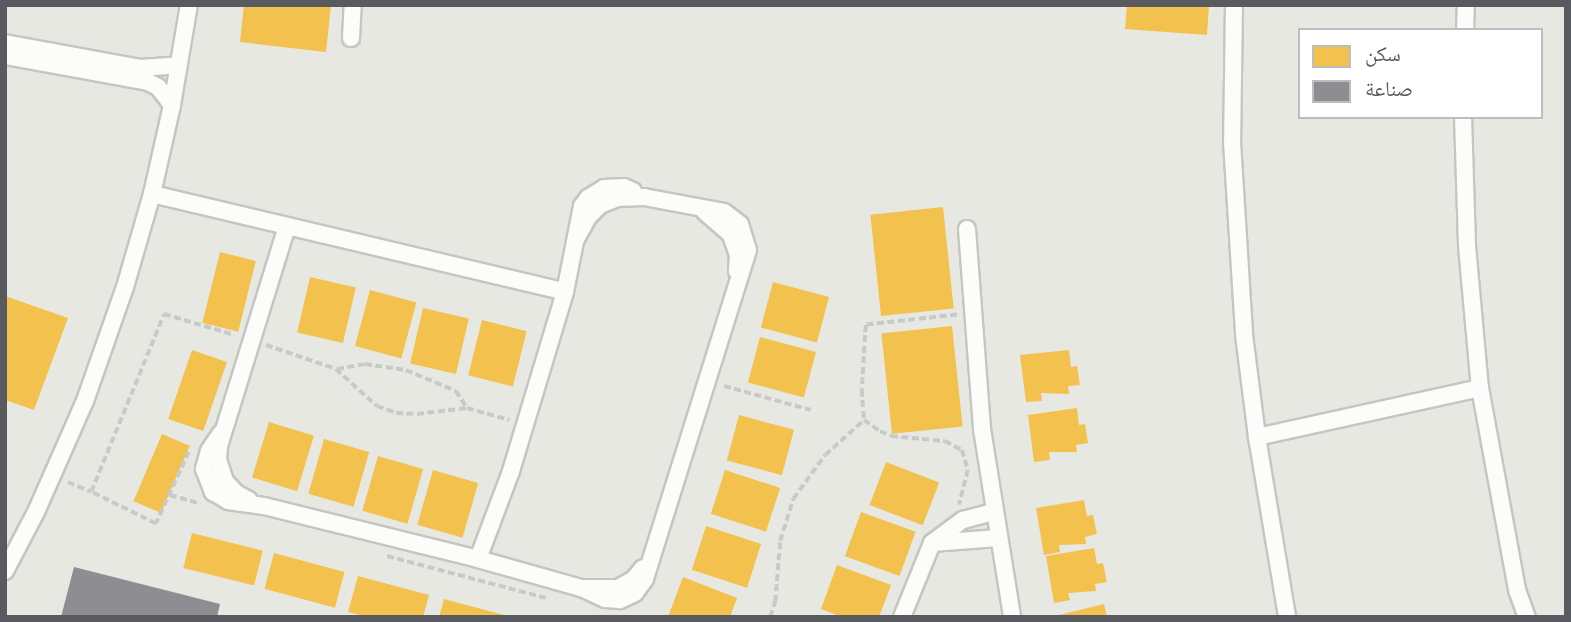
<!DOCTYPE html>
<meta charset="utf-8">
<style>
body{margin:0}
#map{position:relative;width:1571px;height:622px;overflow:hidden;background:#e8e8e2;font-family:Jost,"Noto Naskh Arabic",sans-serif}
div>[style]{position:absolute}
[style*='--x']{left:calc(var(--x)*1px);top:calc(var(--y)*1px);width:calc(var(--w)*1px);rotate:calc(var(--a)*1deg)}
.homes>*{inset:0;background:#f2c14e;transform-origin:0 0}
.industry>*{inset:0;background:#8d8d92}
.path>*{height:3.5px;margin-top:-1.75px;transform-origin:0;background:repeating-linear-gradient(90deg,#c7cac9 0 7px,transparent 0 10.5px)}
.roads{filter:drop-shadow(2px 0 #c5c5c2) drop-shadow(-2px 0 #c5c5c2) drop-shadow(0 2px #c5c5c2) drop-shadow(0 -2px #c5c5c2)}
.street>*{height:16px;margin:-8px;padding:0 8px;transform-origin:8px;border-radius:8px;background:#fcfcfb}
span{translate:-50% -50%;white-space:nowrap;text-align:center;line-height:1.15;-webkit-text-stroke:7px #fff;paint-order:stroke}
.frame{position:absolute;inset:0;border:7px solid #595a5f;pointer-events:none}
.legend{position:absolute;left:1298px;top:28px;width:245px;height:91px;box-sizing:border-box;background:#fff;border:2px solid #bdbdbf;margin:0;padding:9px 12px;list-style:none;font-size:21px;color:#595a5f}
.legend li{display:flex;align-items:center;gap:14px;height:35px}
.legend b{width:35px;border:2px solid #bdbdbf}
</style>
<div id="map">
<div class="homes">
<div style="clip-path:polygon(244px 5px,331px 5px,326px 52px,240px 42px)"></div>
<div style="clip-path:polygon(1127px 5px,1209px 5px,1207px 35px,1125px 29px)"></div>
<div style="left:943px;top:207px;width:102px;height:73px;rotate:84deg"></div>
<div style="left:220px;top:252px;width:37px;height:73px;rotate:14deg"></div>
<div style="left:310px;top:277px;width:47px;height:57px;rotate:13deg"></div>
<div style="left:773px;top:282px;width:58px;height:47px;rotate:15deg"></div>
<div style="left:370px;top:290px;width:48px;height:58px;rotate:15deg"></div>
<div style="clip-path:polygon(5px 296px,68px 318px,34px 410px,5px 400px)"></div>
<div style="left:423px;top:308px;width:47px;height:57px;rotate:13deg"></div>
<div style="left:482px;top:320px;width:46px;height:57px;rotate:14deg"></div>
<div style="left:952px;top:326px;width:101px;height:71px;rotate:84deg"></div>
<div style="left:760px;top:337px;width:58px;height:47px;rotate:15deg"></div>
<div style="left:192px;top:350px;width:37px;height:73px;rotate:19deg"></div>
<div style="clip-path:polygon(1069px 350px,1071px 367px,1077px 366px,1080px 385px,1068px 386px,1069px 394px,1041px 393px,1042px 401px,1026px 402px,1020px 355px)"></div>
<div style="clip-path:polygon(1077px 408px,1079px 425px,1085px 424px,1088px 443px,1076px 445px,1077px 452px,1049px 452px,1050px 460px,1034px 462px,1028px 415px)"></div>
<div style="left:739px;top:415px;width:57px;height:47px;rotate:15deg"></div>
<div style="left:269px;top:422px;width:47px;height:58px;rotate:17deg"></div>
<div style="left:162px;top:434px;width:30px;height:73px;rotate:23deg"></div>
<div style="left:324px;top:439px;width:47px;height:57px;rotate:16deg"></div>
<div style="left:378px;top:456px;width:47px;height:57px;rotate:16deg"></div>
<div style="left:886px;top:462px;width:57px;height:46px;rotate:21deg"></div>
<div style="left:433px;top:470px;width:47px;height:57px;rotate:16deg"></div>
<div style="left:725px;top:470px;width:58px;height:46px;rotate:18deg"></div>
<div style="clip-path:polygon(1084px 500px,1087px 516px,1093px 515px,1097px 534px,1085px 537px,1086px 544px,1059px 545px,1060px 552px,1044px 555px,1036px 508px)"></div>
<div style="left:861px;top:512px;width:58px;height:47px;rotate:20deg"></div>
<div style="left:706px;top:526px;width:58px;height:46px;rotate:18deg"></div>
<div style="left:192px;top:533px;width:73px;height:36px;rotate:14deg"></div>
<div style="clip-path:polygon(1094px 548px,1097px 564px,1103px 563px,1107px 582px,1095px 584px,1096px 591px,1068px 593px,1070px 600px,1054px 603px,1046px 556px)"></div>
<div style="left:274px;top:553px;width:73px;height:37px;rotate:15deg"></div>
<div style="clip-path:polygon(837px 565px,891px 585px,879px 617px,842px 617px,821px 609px)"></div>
<div style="clip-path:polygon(358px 576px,429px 595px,423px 617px,367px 617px,348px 612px)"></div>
<div style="clip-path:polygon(683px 577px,737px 598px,730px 617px,668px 617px)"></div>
<div style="clip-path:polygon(444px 599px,508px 616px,508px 617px,439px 617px)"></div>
<div style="clip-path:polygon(1104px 604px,1107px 617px,1055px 617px,1055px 616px)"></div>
</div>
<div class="industry">
<div style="clip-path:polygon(74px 567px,220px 604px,217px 617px,61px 617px)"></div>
</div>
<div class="path">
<div style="--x:957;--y:315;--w:92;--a:173.7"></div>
<div style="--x:866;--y:325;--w:65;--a:93.5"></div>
<div style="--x:862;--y:390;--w:30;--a:86"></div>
<div style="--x:864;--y:420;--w:19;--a:35"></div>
<div style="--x:880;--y:431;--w:12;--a:24"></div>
<div style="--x:891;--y:436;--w:54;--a:5.3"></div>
<div style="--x:945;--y:441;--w:19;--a:28"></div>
<div style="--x:962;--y:450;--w:21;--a:73"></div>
<div style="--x:968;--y:470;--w:36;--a:104"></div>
<div style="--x:266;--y:345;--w:74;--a:18.9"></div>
<div style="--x:336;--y:369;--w:55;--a:42.1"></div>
<div style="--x:377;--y:406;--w:20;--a:20"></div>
<div style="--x:396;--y:413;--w:21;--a:3"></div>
<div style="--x:417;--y:414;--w:50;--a:-6.8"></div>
<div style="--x:467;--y:408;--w:44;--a:15.9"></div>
<div style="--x:337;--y:369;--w:28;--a:-10"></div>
<div style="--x:365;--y:364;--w:41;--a:8.3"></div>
<div style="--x:406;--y:370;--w:54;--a:22.8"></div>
<div style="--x:456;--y:391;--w:20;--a:57"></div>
<div style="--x:724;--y:386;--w:90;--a:15.4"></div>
<div style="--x:189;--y:452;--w:79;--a:114.6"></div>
<div style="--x:156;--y:524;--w:72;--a:-153.8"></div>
<div style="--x:91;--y:492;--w:192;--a:-67.7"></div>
<div style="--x:164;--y:314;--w:74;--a:16.5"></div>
<div style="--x:68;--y:482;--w:25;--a:23"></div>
<div style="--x:170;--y:495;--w:32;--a:16"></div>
<div style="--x:387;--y:556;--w:164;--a:14.8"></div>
<div style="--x:770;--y:617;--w:16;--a:-72"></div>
<div style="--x:775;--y:602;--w:61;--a:-85.3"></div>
<div style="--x:780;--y:541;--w:44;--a:-72.8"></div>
<div style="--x:793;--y:499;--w:54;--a:-54"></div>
<div style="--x:825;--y:455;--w:52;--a:-41.9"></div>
</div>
<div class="roads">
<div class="street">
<div style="--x:1234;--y:5;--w:137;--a:90.8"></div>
<div style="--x:1232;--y:142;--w:193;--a:86.4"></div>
<div style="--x:1244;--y:335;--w:103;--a:82.7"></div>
<div style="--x:1257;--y:437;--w:182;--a:80.5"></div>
<div style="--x:1465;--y:30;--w:25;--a:-88"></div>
<div style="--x:351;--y:38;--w:33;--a:-87"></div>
<div style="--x:5;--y:43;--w:137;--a:10.5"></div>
<div style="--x:140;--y:68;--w:39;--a:-4"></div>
<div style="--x:5;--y:56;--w:145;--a:10.3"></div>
<div style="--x:148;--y:82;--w:11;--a:27"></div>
<div style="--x:158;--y:87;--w:23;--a:52"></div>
<div style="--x:1463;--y:117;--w:129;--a:88.2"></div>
<div style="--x:1467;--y:246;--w:143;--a:84.8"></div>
<div style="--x:1480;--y:388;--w:205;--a:79.6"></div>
<div style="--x:1517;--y:590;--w:29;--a:70"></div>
<div style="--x:152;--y:194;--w:424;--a:13.3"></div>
<div style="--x:705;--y:212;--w:35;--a:41"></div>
<div style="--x:731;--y:235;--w:21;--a:71"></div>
<div style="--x:738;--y:255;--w:16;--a:94"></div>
<div style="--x:967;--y:229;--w:201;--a:85.7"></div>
<div style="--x:982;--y:429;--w:190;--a:80.9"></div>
<div style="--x:576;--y:239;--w:25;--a:-61"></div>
<div style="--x:588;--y:217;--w:17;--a:-45"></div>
<div style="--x:600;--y:205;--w:18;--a:-22"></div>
<div style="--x:617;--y:198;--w:27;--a:-2"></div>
<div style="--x:644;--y:197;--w:81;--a:10.6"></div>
<div style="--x:724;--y:212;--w:20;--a:37"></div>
<div style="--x:740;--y:224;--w:27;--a:73"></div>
<div style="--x:748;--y:250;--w:345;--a:107.4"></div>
<div style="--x:645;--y:579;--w:17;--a:126"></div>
<div style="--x:635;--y:593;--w:17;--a:155"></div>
<div style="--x:620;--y:600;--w:15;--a:-176"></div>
<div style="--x:605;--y:599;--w:26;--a:-155"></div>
<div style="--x:221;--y:433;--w:22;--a:124"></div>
<div style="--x:209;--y:451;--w:19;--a:106"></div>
<div style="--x:204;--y:469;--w:25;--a:69"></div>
<div style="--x:213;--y:492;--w:17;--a:31"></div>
<div style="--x:228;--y:501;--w:36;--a:8"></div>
<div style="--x:264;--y:506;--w:220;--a:13.9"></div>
<div style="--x:478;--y:559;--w:107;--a:15.7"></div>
<div style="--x:581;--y:588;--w:37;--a:0"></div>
<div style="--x:618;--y:588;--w:18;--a:-29"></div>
<div style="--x:634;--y:579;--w:14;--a:-51"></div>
<div style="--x:1257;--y:437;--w:228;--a:-12.4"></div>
<div style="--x:249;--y:500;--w:15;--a:-152"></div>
<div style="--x:236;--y:493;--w:16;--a:-133"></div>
<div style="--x:225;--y:481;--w:22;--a:-108"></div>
<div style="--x:218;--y:460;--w:14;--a:-86"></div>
<div style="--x:219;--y:446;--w:230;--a:-72.8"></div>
<div style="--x:932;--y:543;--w:66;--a:-4.3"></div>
<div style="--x:478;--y:559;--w:94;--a:-69.4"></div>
<div style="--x:511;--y:471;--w:187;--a:-73.2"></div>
<div style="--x:565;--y:292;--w:88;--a:-78.8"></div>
<div style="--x:582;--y:206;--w:10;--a:-53"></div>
<div style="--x:588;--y:198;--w:19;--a:-32"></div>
<div style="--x:604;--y:188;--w:20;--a:-3"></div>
<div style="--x:624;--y:187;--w:10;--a:24"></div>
<div style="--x:5;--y:571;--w:67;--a:-62.3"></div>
<div style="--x:36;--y:512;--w:121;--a:-66.2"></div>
<div style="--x:85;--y:401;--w:121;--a:-70.7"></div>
<div style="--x:125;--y:287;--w:97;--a:-73.8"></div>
<div style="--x:152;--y:194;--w:91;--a:-77.3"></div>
<div style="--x:172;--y:105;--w:101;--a:-80.4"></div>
<div style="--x:902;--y:617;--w:80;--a:-67.9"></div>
<div style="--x:932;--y:543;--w:39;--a:-37"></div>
<div style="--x:963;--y:520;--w:31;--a:-15"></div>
</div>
</div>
<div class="frame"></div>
<ul class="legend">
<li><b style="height:19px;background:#f2c14e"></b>سكن</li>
<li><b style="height:19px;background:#8d8d92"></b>صناعة</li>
</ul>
</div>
